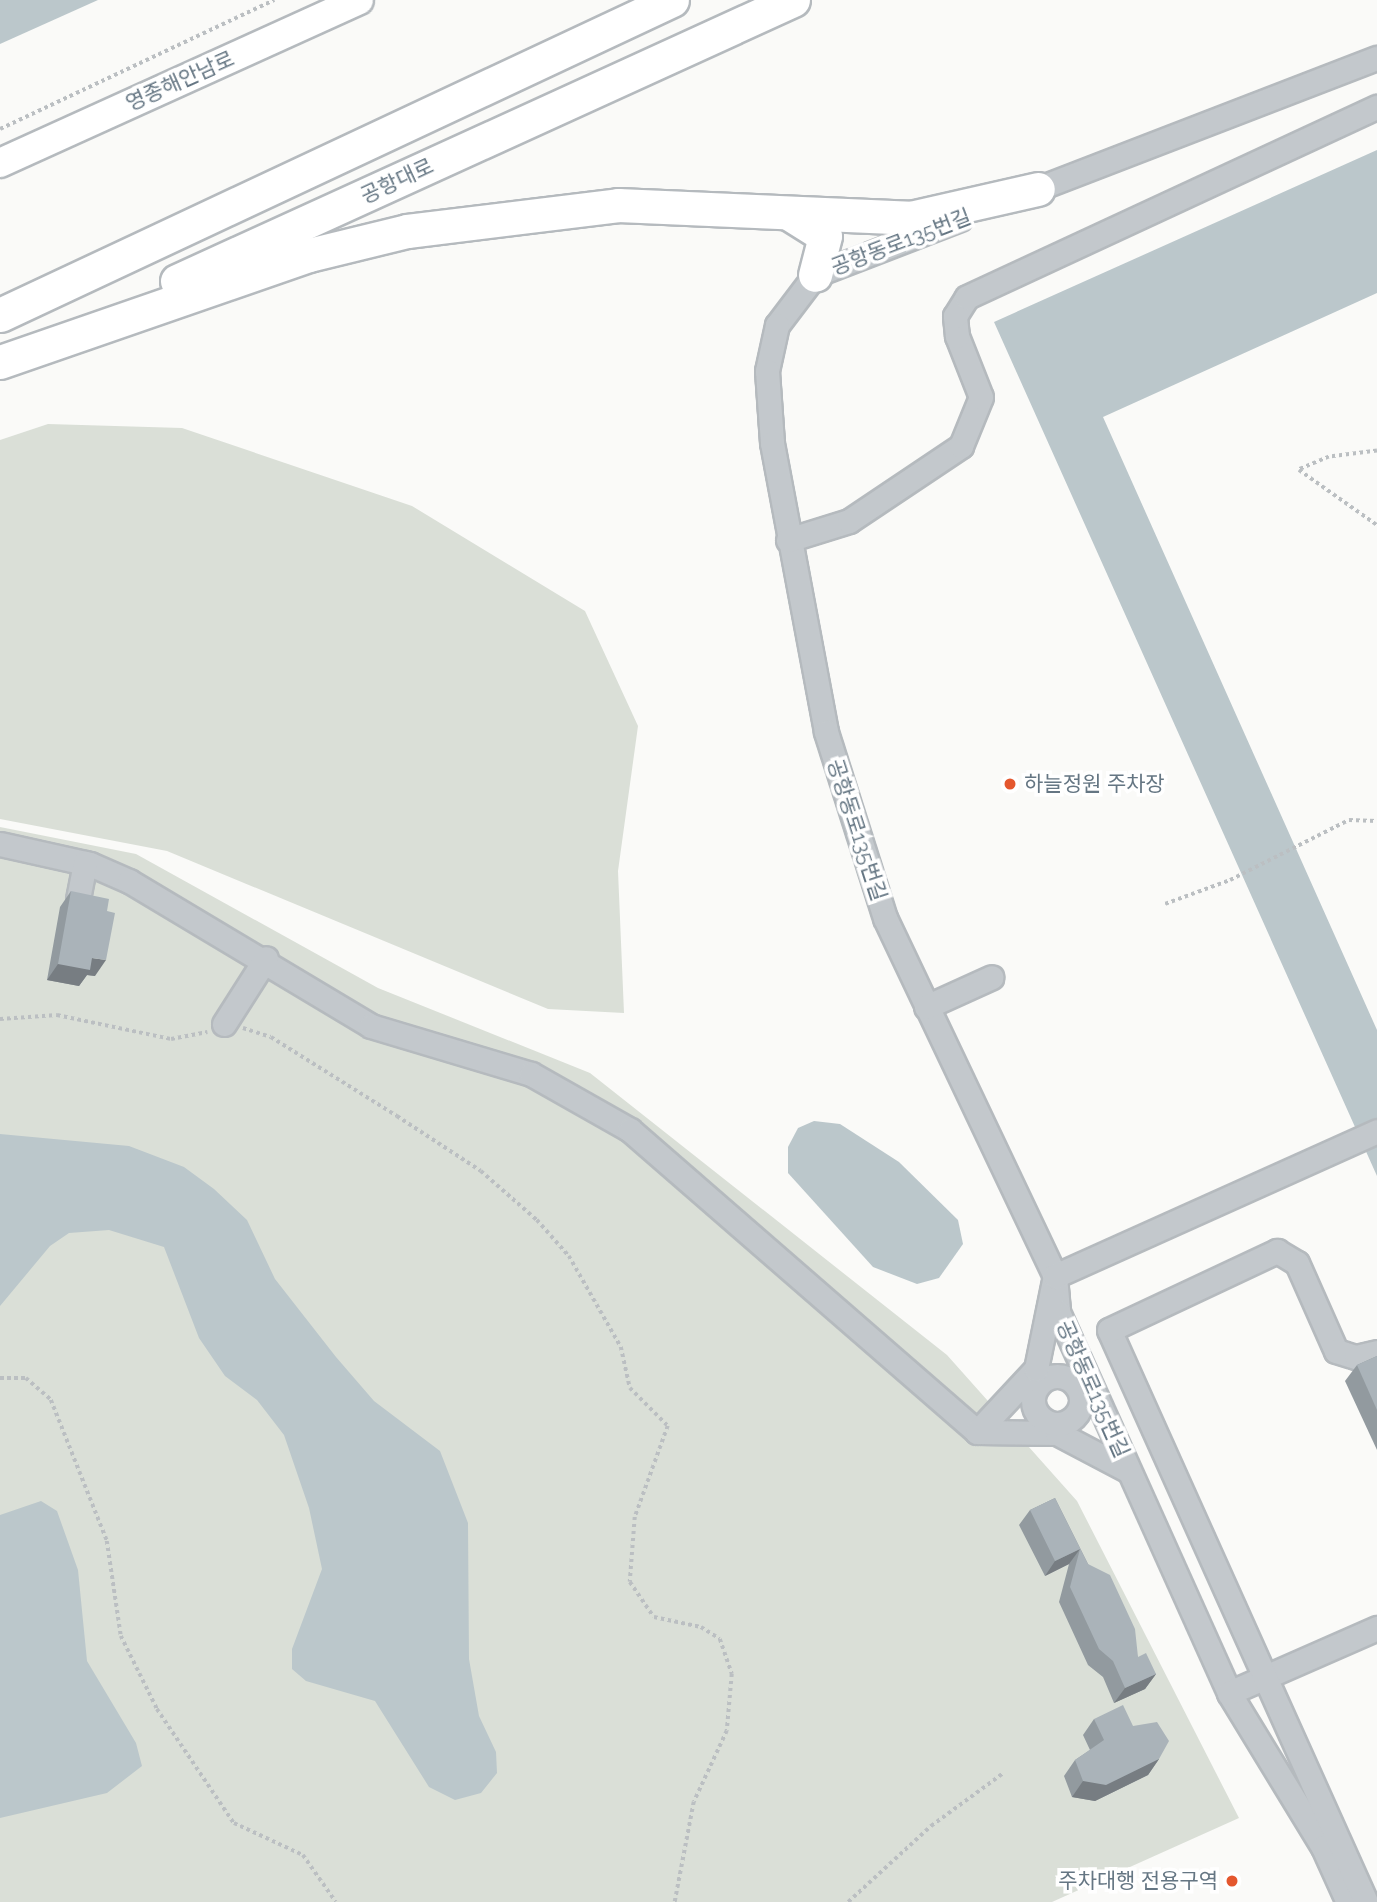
<!DOCTYPE html>
<meta charset="utf-8">
<style>
body{margin:0}
#map{position:relative;width:1377px;height:1902px;overflow:hidden;background:#fafaf8;font-family:Raleway,"Noto Sans KR",sans-serif}
div>[style]{position:absolute}
[style*='--x']{left:calc(var(--x)*1px);top:calc(var(--y)*1px);width:calc(var(--w)*1px);rotate:calc(var(--a)*1deg)}
.green>*{inset:0;background:#dadfd7}
.water>*{inset:0;background:#bbc7cb}
.path>*{height:3.5px;margin-top:-1.75px;transform-origin:0;background:repeating-linear-gradient(90deg,#bbbfc2 0 3.5px,transparent 0 7px)}
.roads{filter:drop-shadow(2px 0 #b5babe) drop-shadow(-2px 0 #b5babe) drop-shadow(0 2px #b5babe) drop-shadow(0 -2px #b5babe)}
.minor>*{height:23px;margin:-11.5px;padding:0 11.5px;transform-origin:11.5px;border-radius:11.5px;background:#c3c8cc}
.minor>.ring{margin:-11.5px;padding:0;box-sizing:content-box;background:none;border:23px solid #c3c8cc;border-radius:50%}
.major>*{height:28px;margin:-14px;padding:0 14px;transform-origin:14px;border-radius:14px;background:#fff}
.highway>*{height:33px;margin:-16.5px;padding:0 16.5px;transform-origin:16.5px;border-radius:16.5px;background:#fff}
.wall>*{inset:0;background:#929a9f}
.shaded-wall>*{inset:0;background:#777d82}
.building>*{inset:0;background:#aab3b9}
.dots>*{width:19px;height:19px;translate:-50% -50%;box-sizing:border-box;border:4px solid #fff;border-radius:50%}
span{translate:-50% -50%;white-space:nowrap;text-align:center;line-height:1.15;-webkit-text-stroke:7px #fff;paint-order:stroke}
.street-label{font-size:21px;color:#657683}
.poi-label{font-size:21px;color:#657683}
.left{translate:0 -50%;text-align:left}
.right{translate:-100% -50%;text-align:right}
</style>
<div id="map">
<div class="green">
<div style="clip-path:polygon(48px 424px,182px 428px,412px 506px,585px 611px,638px 726px,618px 871px,624px 1013px,548px 1009px,167px 851px,0 819px,0 440px)"></div>
<div style="clip-path:polygon(0 827px,136px 854px,378px 988px,590px 1073px,947px 1355px,1077px 1501px,1239px 1818px,1052px 1902px,0 1902px)"></div>
</div>
<div class="water">
<div style="clip-path:polygon(0 0,98px 0,0 44px)"></div>
<div style="clip-path:polygon(1377px 150px,1377px 293px,1103px 417px,1377px 1030px,1377px 1176px,994px 322px)"></div>
<div style="clip-path:polygon(814px 1121px,840px 1124px,899px 1162px,958px 1220px,963px 1244px,939px 1278px,917px 1284px,873px 1267px,788px 1173px,788px 1147px,798px 1128px)"></div>
<div style="clip-path:polygon(0 1134px,129px 1146px,184px 1167px,214px 1189px,247px 1220px,275px 1279px,336px 1357px,374px 1401px,440px 1451px,468px 1523px,469px 1659px,479px 1716px,496px 1752px,497px 1773px,481px 1793px,455px 1800px,429px 1787px,375px 1701px,306px 1681px,292px 1669px,292px 1649px,322px 1569px,309px 1508px,284px 1435px,257px 1400px,225px 1376px,199px 1338px,164px 1247px,109px 1230px,69px 1233px,50px 1246px,0 1306px)"></div>
<div style="clip-path:polygon(41px 1501px,57px 1511px,78px 1570px,87px 1661px,136px 1743px,142px 1766px,107px 1793px,0 1818px,0 1515px)"></div>
</div>
<div class="path">
<div style="--x:0;--y:129;--w:303;--a:-25.2"></div>
<div style="--x:1377;--y:451;--w:48;--a:172.9"></div>
<div style="--x:1329;--y:457;--w:33;--a:157"></div>
<div style="--x:1299;--y:470;--w:95;--a:35.2"></div>
<div style="--x:1165;--y:904;--w:69;--a:-20.3"></div>
<div style="--x:1230;--y:880;--w:133;--a:-26.8"></div>
<div style="--x:1349;--y:820;--w:28;--a:2"></div>
<div style="--x:0;--y:1019;--w:57;--a:-4"></div>
<div style="--x:57;--y:1015;--w:116;--a:11.9"></div>
<div style="--x:171;--y:1039;--w:37;--a:-11"></div>
<div style="--x:243;--y:1028;--w:29;--a:18"></div>
<div style="--x:271;--y:1037;--w:149;--a:32.1"></div>
<div style="--x:397;--y:1116;--w:100;--a:33.2"></div>
<div style="--x:481;--y:1171;--w:74;--a:41.2"></div>
<div style="--x:537;--y:1220;--w:48;--a:48.4"></div>
<div style="--x:569;--y:1256;--w:105;--a:60.3"></div>
<div style="--x:621;--y:1347;--w:42;--a:77.6"></div>
<div style="--x:630;--y:1388;--w:54;--a:45"></div>
<div style="--x:668;--y:1426;--w:97;--a:109.9"></div>
<div style="--x:635;--y:1517;--w:65;--a:94.4"></div>
<div style="--x:630;--y:1582;--w:42;--a:55.6"></div>
<div style="--x:654;--y:1617;--w:48;--a:12"></div>
<div style="--x:701;--y:1627;--w:22;--a:32"></div>
<div style="--x:720;--y:1639;--w:37;--a:71"></div>
<div style="--x:732;--y:1674;--w:57;--a:95"></div>
<div style="--x:727;--y:1731;--w:78;--a:114.9"></div>
<div style="--x:694;--y:1802;--w:102;--a:100.8"></div>
<div style="--x:0;--y:1378;--w:26;--a:0"></div>
<div style="--x:26;--y:1378;--w:33;--a:41"></div>
<div style="--x:51;--y:1400;--w:152;--a:68.3"></div>
<div style="--x:107;--y:1541;--w:96;--a:81.6"></div>
<div style="--x:121;--y:1636;--w:81;--a:63.7"></div>
<div style="--x:157;--y:1709;--w:138;--a:56"></div>
<div style="--x:234;--y:1823;--w:76;--a:24.9"></div>
<div style="--x:303;--y:1855;--w:57;--a:54.9"></div>
<div style="--x:848;--y:1902;--w:113;--a:-42.5"></div>
<div style="--x:931;--y:1826;--w:88;--a:-36.2"></div>
</div>
<div class="roads">
<div class="minor">
<div style="--x:1024;--y:194;--w:378;--a:-21.1"></div>
<div style="--x:960;--y:219;--w:155;--a:158.9"></div>
<div style="--x:815;--y:275;--w:63;--a:127.2"></div>
<div style="--x:777;--y:325;--w:47;--a:102.3"></div>
<div style="--x:767;--y:371;--w:72;--a:86"></div>
<div style="--x:772;--y:443;--w:294;--a:79.4"></div>
<div style="--x:826;--y:732;--w:195;--a:72.4"></div>
<div style="--x:885;--y:918;--w:396;--a:64.6"></div>
<div style="--x:1055;--y:1276;--w:36;--a:85"></div>
<div style="--x:1058;--y:1312;--w:418;--a:65.8"></div>
<div style="--x:1229;--y:1693;--w:180;--a:58.6"></div>
<div style="--x:1323;--y:1847;--w:60;--a:65.6"></div>
<div style="--x:788;--y:540;--w:64;--a:-17.3"></div>
<div style="--x:849;--y:521;--w:135;--a:-33.8"></div>
<div style="--x:961;--y:446;--w:53;--a:-67.8"></div>
<div style="--x:981;--y:397;--w:66;--a:-111.5"></div>
<div style="--x:957;--y:336;--w:20;--a:-96"></div>
<div style="--x:955;--y:316;--w:22;--a:-58"></div>
<div style="--x:967;--y:297;--w:452;--a:-24.9"></div>
<div style="--x:0;--y:844;--w:92;--a:12.5"></div>
<div style="--x:90;--y:864;--w:43;--a:23.6"></div>
<div style="--x:129;--y:881;--w:282;--a:30.9"></div>
<div style="--x:371;--y:1026;--w:167;--a:16.7"></div>
<div style="--x:531;--y:1074;--w:114;--a:29.5"></div>
<div style="--x:630;--y:1130;--w:460;--a:41"></div>
<div style="--x:977;--y:1432;--w:80;--a:0.7"></div>
<div style="--x:1057;--y:1433;--w:81;--a:27.8"></div>
<div style="--x:78;--y:899;--w:37;--a:-79"></div>
<div style="--x:926;--y:1007;--w:72;--a:-24.4"></div>
<div style="--x:224;--y:1024;--w:78;--a:-57.5"></div>
<div class="ring" style="left:1033px;top:1376px;width:25px;height:25px"></div>
<div style="--x:977;--y:1432;--w:86;--a:-46.9"></div>
<div style="--x:1036;--y:1369;--w:95;--a:-78.5"></div>
<div style="--x:1055;--y:1276;--w:353;--a:-24.2"></div>
<div style="--x:1229;--y:1693;--w:162;--a:-23.7"></div>
<div style="--x:1366;--y:1902;--w:627;--a:-114.19"></div>
<div style="--x:1109;--y:1330;--w:186;--a:-25.2"></div>
<div style="--x:1277;--y:1251;--w:23;--a:31"></div>
<div style="--x:1297;--y:1263;--w:96;--a:66.1"></div>
<div style="--x:1336;--y:1351;--w:21;--a:17"></div>
<div style="--x:1356;--y:1357;--w:22;--a:-13"></div>
</div>
<div class="major">
<div style="--x:0;--y:163;--w:394;--a:-24.4"></div>
</div>
<div class="highway">
<div style="--x:790;--y:214;--w:41;--a:32.2"></div>
<div style="--x:825;--y:236;--w:40;--a:104.4"></div>
<div style="--x:177;--y:281;--w:677;--a:-24.52"></div>
<div style="--x:0;--y:315;--w:742;--a:-25.11"></div>
<div style="--x:0;--y:362;--w:327;--a:-19.1"></div>
<div style="--x:309;--y:255;--w:101;--a:-13.8"></div>
<div style="--x:407;--y:231;--w:213;--a:-7"></div>
<div style="--x:618;--y:205;--w:292;--a:2.5"></div>
<div style="--x:910;--y:218;--w:131;--a:-12.8"></div>
</div>
</div>
<div class="wall">
<div style="clip-path:polygon(71px 891px,95px 976px,87px 975px,79px 986px,47px 980px,60px 907px)"></div>
<div style="clip-path:polygon(1377px 1356px,1377px 1450px,1345px 1381px,1357px 1365px)"></div>
<div style="clip-path:polygon(1055px 1498px,1088px 1564px,1138px 1657px,1156px 1674px,1145px 1689px,1114px 1703px,1103px 1677px,1088px 1665px,1059px 1602px,1069px 1564px,1045px 1576px,1019px 1525px,1030px 1510px)"></div>
<div style="clip-path:polygon(1094px 1719px,1133px 1726px,1159px 1759px,1148px 1775px,1095px 1801px,1072px 1797px,1064px 1776px,1075px 1760px,1090px 1750px,1083px 1735px)"></div>
</div>
<div class="shaded-wall">
<div style="clip-path:polygon(92px 958px,106px 960px,95px 976px,87px 975px,79px 986px,47px 980px,58px 964px)"></div>
<div style="clip-path:polygon(1080px 1549px,1069px 1564px,1045px 1576px,1055px 1561px)"></div>
<div style="clip-path:polygon(1156px 1674px,1145px 1689px,1114px 1703px,1125px 1688px)"></div>
<div style="clip-path:polygon(1159px 1759px,1148px 1775px,1095px 1801px,1072px 1797px,1083px 1781px)"></div>
</div>
<div class="building">
<div style="clip-path:polygon(71px 891px,109px 899px,107px 911px,115px 913px,106px 960px,92px 958px,90px 970px,58px 964px)"></div>
<div style="clip-path:polygon(1377px 1356px,1377px 1410px,1357px 1365px)"></div>
<div style="clip-path:polygon(1055px 1498px,1088px 1564px,1110px 1575px,1135px 1629px,1138px 1657px,1146px 1653px,1156px 1674px,1125px 1688px,1113px 1661px,1099px 1649px,1070px 1587px,1080px 1549px,1055px 1561px,1030px 1510px)"></div>
<div style="clip-path:polygon(1123px 1705px,1133px 1726px,1157px 1722px,1169px 1741px,1159px 1759px,1106px 1785px,1083px 1781px,1075px 1760px,1104px 1740px,1094px 1719px)"></div>
</div>
<div class="dots">
<div style="left:1010px;top:784px;background:#e4572e"></div>
<div style="left:1232px;top:1881px;background:#e4572e"></div>
</div>
<div class="street-label">
<span style="left:180px;top:81px;rotate:-24deg">영종해안남로</span>
<span style="left:397px;top:181px;rotate:-25deg">공항대로</span>
<span style="left:901px;top:242px;rotate:-21deg">공항동로135번길</span>
<span style="left:857px;top:830px;rotate:72deg">공항동로135번길</span>
<span style="left:1093px;top:1389px;rotate:66deg">공항동로135번길</span>
</div>
<div class="poi-label">
<span class="left" style="left:1024px;top:784px">하늘정원 주차장</span>
<span class="right" style="left:1218px;top:1881px">주차대행 전용구역</span>
</div>
</div>
